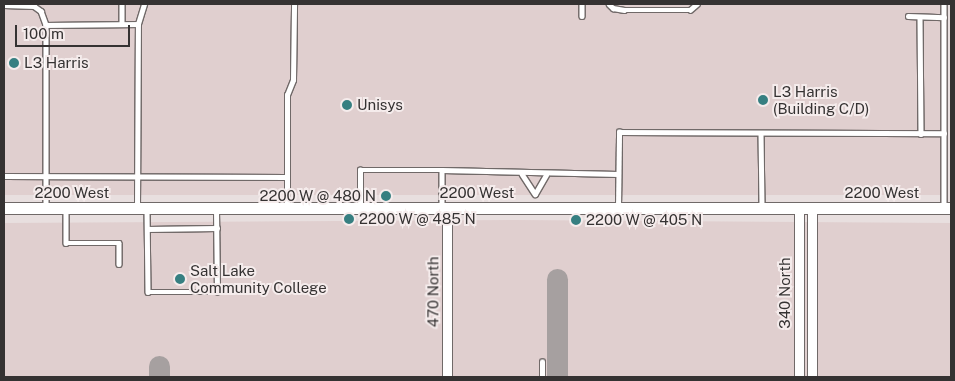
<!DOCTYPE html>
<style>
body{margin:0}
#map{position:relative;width:955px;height:381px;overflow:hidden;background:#e8dfdf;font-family:"Public Sans",sans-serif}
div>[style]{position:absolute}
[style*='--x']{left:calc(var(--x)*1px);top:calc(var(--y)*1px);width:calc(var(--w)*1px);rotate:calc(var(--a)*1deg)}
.built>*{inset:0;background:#e0cfcf;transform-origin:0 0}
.taxiway>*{height:21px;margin:-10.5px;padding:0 10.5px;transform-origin:10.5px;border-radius:10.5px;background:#a6a0a0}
.roads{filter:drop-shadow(1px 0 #706968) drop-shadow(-1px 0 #706968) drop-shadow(0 1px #706968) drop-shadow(0 -1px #706968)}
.service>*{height:4.5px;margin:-2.25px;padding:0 2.25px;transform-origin:2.25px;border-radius:2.25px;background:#fff}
.minor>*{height:9px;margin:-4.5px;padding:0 4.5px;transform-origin:4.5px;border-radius:4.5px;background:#fff}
.tertiary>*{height:11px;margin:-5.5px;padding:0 5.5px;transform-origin:5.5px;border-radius:5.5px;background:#fff}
.dots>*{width:14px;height:14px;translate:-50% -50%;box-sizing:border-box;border:2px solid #f5ecec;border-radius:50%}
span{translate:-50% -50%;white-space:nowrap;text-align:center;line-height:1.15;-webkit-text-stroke:4px #f5ecec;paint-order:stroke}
.poi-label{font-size:15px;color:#353232}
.left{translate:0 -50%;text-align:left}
.right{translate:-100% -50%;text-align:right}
.street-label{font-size:15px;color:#353232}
.frame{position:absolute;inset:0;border:5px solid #353232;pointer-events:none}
.scale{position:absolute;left:15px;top:25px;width:115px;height:22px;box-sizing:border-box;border:2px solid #353232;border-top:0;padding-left:6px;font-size:15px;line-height:18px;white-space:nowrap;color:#353232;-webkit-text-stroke:4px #f5ecec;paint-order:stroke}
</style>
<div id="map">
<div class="built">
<div style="left:4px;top:4px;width:939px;height:191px"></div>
<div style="clip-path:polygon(516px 220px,951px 223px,951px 377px,4px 377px,4px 223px)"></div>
</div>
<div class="taxiway">
<div style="--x:557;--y:279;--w:98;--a:90"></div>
<div style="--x:159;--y:366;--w:11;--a:90"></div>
</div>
<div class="roads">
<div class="service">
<div style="--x:122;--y:4;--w:20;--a:90"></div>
<div style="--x:582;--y:4;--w:12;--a:90"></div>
<div style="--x:609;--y:4;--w:6;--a:45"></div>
<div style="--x:613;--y:8;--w:11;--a:10"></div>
<div style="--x:624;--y:10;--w:66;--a:0"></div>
<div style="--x:690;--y:10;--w:9;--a:-41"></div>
<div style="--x:944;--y:4;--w:202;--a:90"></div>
<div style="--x:4;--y:5;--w:30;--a:2"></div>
<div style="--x:34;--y:6;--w:9;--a:36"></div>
<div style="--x:41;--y:11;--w:15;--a:70"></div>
<div style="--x:46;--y:25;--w:182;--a:90"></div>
<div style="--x:908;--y:16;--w:36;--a:2"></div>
<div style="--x:920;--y:17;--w:117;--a:89.5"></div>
<div style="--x:46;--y:25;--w:92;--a:-0.6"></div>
<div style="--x:761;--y:133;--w:73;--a:89.2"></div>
<div style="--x:442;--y:170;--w:176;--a:1.3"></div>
<div style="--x:522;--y:174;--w:24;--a:57"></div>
<div style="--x:535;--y:194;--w:22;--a:-60"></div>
<div style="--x:4;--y:176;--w:283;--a:0.2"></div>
<div style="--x:287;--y:206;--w:111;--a:-90"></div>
<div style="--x:287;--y:95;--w:16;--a:-68"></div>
<div style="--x:293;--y:80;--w:76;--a:-89.2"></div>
<div style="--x:360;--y:206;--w:36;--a:-90"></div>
<div style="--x:360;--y:170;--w:82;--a:0"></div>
<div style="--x:442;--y:170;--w:37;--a:90"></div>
<div style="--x:137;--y:207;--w:183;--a:-89.7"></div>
<div style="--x:138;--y:24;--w:21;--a:-73"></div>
<div style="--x:618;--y:208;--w:76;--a:-89.2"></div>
<div style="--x:619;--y:132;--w:325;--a:0.2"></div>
<div style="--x:66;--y:209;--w:34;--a:90"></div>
<div style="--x:66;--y:243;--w:53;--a:0"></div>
<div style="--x:119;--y:243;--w:21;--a:90"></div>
<div style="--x:147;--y:209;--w:83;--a:89.3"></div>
<div style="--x:148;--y:292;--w:69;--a:0"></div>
<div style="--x:217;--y:292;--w:83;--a:-90.7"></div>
<div style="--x:147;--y:229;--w:70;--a:-0.8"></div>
<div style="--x:542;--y:377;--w:15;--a:-90"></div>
</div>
<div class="minor">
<div style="--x:799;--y:208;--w:169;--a:90"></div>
<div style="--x:812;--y:208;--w:169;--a:90"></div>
<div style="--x:447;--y:377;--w:169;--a:-90"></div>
</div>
<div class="tertiary">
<div style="--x:4;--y:208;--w:947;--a:0"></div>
</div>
</div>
<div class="dots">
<div style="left:14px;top:63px;background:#367f81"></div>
<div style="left:763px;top:100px;background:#367f81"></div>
<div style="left:347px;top:105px;background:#367f81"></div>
<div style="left:386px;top:196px;background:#367f81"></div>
<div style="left:349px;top:219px;background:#367f81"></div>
<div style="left:576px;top:220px;background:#367f81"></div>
<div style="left:180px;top:279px;background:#367f81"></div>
</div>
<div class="poi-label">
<span class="left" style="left:24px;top:63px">L3 Harris</span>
<span class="left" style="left:773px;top:100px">L3 Harris<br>(Building C/D)</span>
<span class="left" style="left:357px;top:105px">Unisys</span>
<span class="right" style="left:376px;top:196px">2200 W @ 480 N</span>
<span class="left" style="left:359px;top:219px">2200 W @ 485 N</span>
<span class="left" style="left:586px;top:220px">2200 W @ 405 N</span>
<span class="left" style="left:190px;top:279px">Salt Lake<br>Community College</span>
</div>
<div class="street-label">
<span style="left:72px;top:193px">2200 West</span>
<span style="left:477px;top:193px">2200 West</span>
<span style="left:882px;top:193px">2200 West</span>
<span style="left:433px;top:292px;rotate:-90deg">470 North</span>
<span style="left:785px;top:293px;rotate:-90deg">340 North</span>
</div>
<div class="frame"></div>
<div class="scale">100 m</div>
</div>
